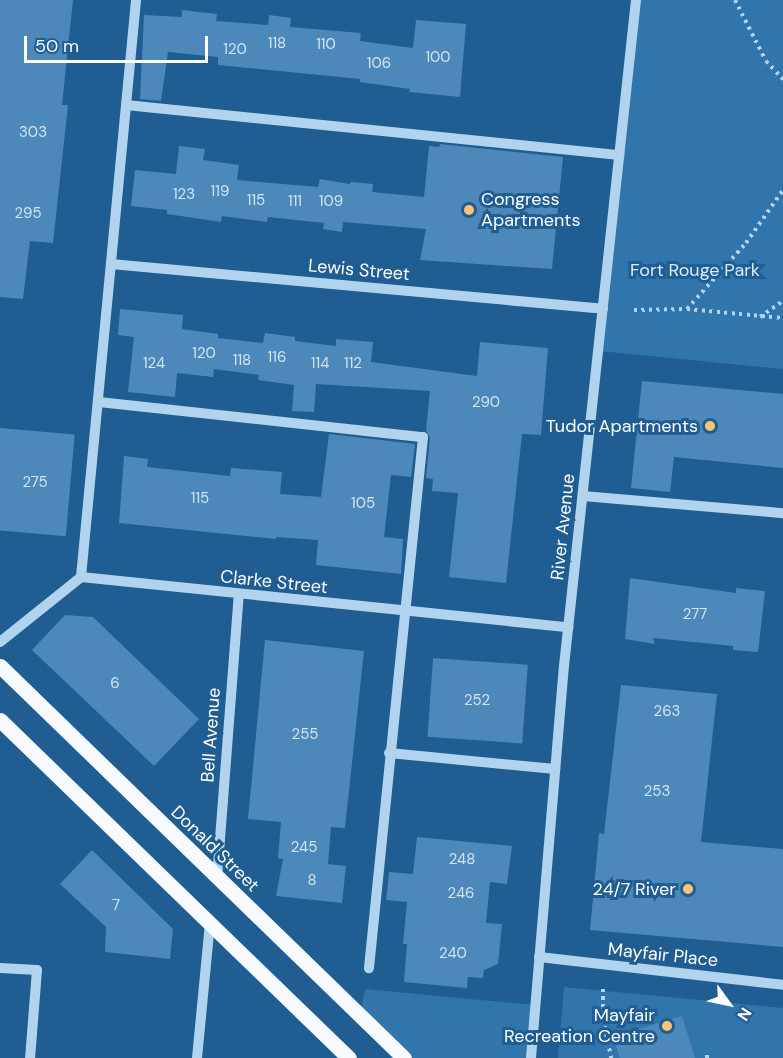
<!DOCTYPE html>
<style>
body{margin:0}
#map{position:relative;width:783px;height:1058px;overflow:hidden;background:#1f5d92;font-family:"DM Sans",sans-serif}
div>[style]{position:absolute}
[style*='--x']{left:calc(var(--x)*1px);top:calc(var(--y)*1px);width:calc(var(--w)*1px);rotate:calc(var(--a)*1deg)}
.green>*{inset:0;background:#3076ad}
.building>*{inset:0;background:#4c89ba;transform-origin:0 0}
.path>*{height:4px;margin-top:-2px;transform-origin:0;background:repeating-linear-gradient(90deg,#b1d3ed 0 3px,transparent 0 7.5px)}
.minor>*{height:10px;margin:-5px;padding:0 5px;transform-origin:5px;border-radius:5px;background:#b1d3ed}
.major>*{height:15px;margin:-7.5px;padding:0 7.5px;transform-origin:7.5px;border-radius:7.5px;background:#f7fbff}
.dots>*{width:16px;height:16px;translate:-50% -50%;box-sizing:border-box;border:3px solid #1f5d92;border-radius:50%}
span{translate:-50% -50%;white-space:nowrap;text-align:center;line-height:1.15;-webkit-text-stroke:6px #1f5d92;paint-order:stroke}
.number-label{font-size:15px;color:#d2e2ee}
.number-label span{-webkit-text-stroke-width:0}
.poi-label{font-size:18px;color:#fff}
.left{translate:0 -50%;text-align:left}
.right{translate:-100% -50%;text-align:right}
.street-label{font-size:18px;color:#fff}
.park-label{font-size:18px;color:#d6eafa}
.north{position:absolute;left:699px;top:974px;width:60px;height:60px;-webkit-text-stroke:4px #1f5d92;paint-order:stroke;rotate:123deg;font-size:16px;font-weight:700;line-height:24px;text-align:center;color:#fff}
.north::after{content:'';display:block;margin:auto;width:21px;height:27px;background:#fff;clip-path:polygon(50% 0,100% 100%,50% 72%,0 100%)}
.scale{position:absolute;left:24px;top:36px;width:184px;height:27px;box-sizing:border-box;border:3px solid #fff;border-top:0;padding-left:8px;font-size:18px;line-height:21px;white-space:nowrap;color:#fff;-webkit-text-stroke:4px #1f5d92;paint-order:stroke}
</style>
<div id="map">
<div class="green">
<div style="clip-path:polygon(636px 0,783px 0,783px 369px,599px 351px)"></div>
<div style="clip-path:polygon(564px 987px,783px 1008px,783px 1058px,558px 1058px)"></div>
<div style="clip-path:polygon(365px 989px,535px 1005px,531px 1058px,404px 1058px,360px 1017px)"></div>
</div>
<div class="building">
<div style="clip-path:polygon(0 0,73px 0,62px 105px,68px 105px,53px 243px,30px 241px,23px 299px,0 297px)"></div>
<div style="clip-path:polygon(182px 10px,217px 14px,216px 21px,268px 25px,269px 15px,291px 18px,290px 27px,361px 33px,360px 41px,413px 48px,416px 20px,466px 24px,460px 97px,409px 92px,410px 89px,360px 82px,360px 79px,218px 65px,218px 57px,168px 52px,161px 101px,140px 99px,144px 15px,182px 17px)"></div>
<div style="clip-path:polygon(440px 144px,563px 157px,552px 269px,420px 260px,426px 229px,343px 222px,342px 232px,323px 229px,324px 223px,268px 217px,267px 222px,222px 216px,221px 222px,167px 214px,167px 210px,131px 206px,135px 170px,176px 174px,179px 146px,205px 149px,203px 160px,239px 165px,237px 180px,318px 187px,320px 179px,350px 184px,351px 182px,373px 184px,372px 192px,424px 197px,429px 146px,439px 147px)"></div>
<div style="clip-path:polygon(120px 309px,183px 315px,182px 329px,218px 334px,218px 338px,263px 343px,265px 333px,295px 337px,295px 341px,336px 346px,336px 339px,373px 342px,371px 362px,477px 376px,480px 342px,548px 348px,541px 435px,522px 434px,506px 583px,449px 577px,458px 493px,432px 491px,433px 479px,426px 478px,430px 438px,426px 430px,430px 391px,316px 384px,314px 412px,292px 411px,294px 385px,258px 380px,259px 375px,214px 369px,213px 377px,177px 373px,175px 397px,128px 392px,134px 337px,118px 335px)"></div>
<div style="clip-path:polygon(642px 381px,783px 394px,783px 468px,674px 457px,670px 492px,631px 488px)"></div>
<div style="left:0;top:428px;width:75px;height:102px;rotate:5deg"></div>
<div style="clip-path:polygon(329px 434px,415px 444px,411px 477px,391px 475px,384px 537px,403px 539px,401px 574px,316px 565px,318px 540px,276px 537px,276px 539px,119px 523px,124px 456px,148px 459px,147px 467px,230px 476px,231px 468px,282px 472px,280px 494px,321px 497px)"></div>
<div style="clip-path:polygon(630px 578px,736px 593px,736px 588px,765px 591px,758px 652px,733px 650px,733px 646px,653px 638px,655px 644px,625px 639px)"></div>
<div style="clip-path:polygon(65px 615px,93px 617px,199px 719px,154px 766px,32px 650px)"></div>
<div style="clip-path:polygon(265px 640px,364px 651px,345px 828px,331px 827px,328px 864px,346px 866px,342px 903px,276px 896px,283px 859px,278px 858px,281px 822px,248px 819px)"></div>
<div style="left:433px;top:658px;width:95px;height:79px;rotate:4deg"></div>
<div style="clip-path:polygon(621px 685px,717px 694px,701px 842px,783px 849px,783px 947px,590px 930px,599px 833px,604px 834px)"></div>
<div style="clip-path:polygon(417px 837px,512px 846px,507px 884px,490px 882px,486px 923px,502px 924px,498px 964px,484px 970px,483px 978px,468px 977px,467px 988px,404px 982px,407px 944px,403px 944px,407px 902px,386px 900px,389px 872px,413px 874px)"></div>
<div style="clip-path:polygon(92px 850px,173px 929px,170px 959px,105px 952px,106px 927px,60px 884px)"></div>
<div style="clip-path:polygon(682px 1016px,695px 1058px,620px 1058px,613px 1037px)"></div>
</div>
<div class="path">
<div style="--x:735;--y:0;--w:68;--a:63.1"></div>
<div style="--x:766;--y:61;--w:25;--a:47"></div>
<div style="--x:687;--y:309;--w:89;--a:-48.2"></div>
<div style="--x:746;--y:243;--w:65;--a:-55.1"></div>
<div style="--x:634;--y:310;--w:53;--a:-1.1"></div>
<div style="--x:687;--y:309;--w:96;--a:5.4"></div>
<div style="--x:760;--y:317;--w:28;--a:-35"></div>
<div style="--x:603;--y:989;--w:30;--a:90"></div>
<div style="--x:603;--y:1019;--w:40;--a:78"></div>
<div style="--x:707;--y:1055;--w:3;--a:90"></div>
</div>
<div class="minor">
<div style="--x:126;--y:105;--w:496;--a:5.8"></div>
<div style="--x:111;--y:264;--w:494;--a:5.2"></div>
<div style="--x:99;--y:402;--w:326;--a:6.2"></div>
<div style="--x:423;--y:437;--w:534;--a:95.81"></div>
<div style="--x:583;--y:496;--w:201;--a:4.9"></div>
<div style="--x:81;--y:577;--w:580;--a:-84.55"></div>
<div style="--x:0;--y:642;--w:104;--a:-38.7"></div>
<div style="--x:81;--y:577;--w:490;--a:5.9"></div>
<div style="--x:389;--y:753;--w:167;--a:5.5"></div>
<div style="--x:217;--y:878;--w:284;--a:-85.6"></div>
<div style="--x:539;--y:957;--w:246;--a:6.5"></div>
<div style="--x:0;--y:968;--w:37;--a:3"></div>
<div style="--x:37;--y:970;--w:88;--a:94.5"></div>
<div style="--x:197;--y:1058;--w:136;--a:-84.5"></div>
<div style="--x:531;--y:1058;--w:393;--a:-85.2"></div>
<div style="--x:564;--y:666;--w:670;--a:-83.83"></div>
</div>
<div class="major">
<div style="--x:0;--y:666;--w:563;--a:44.14"></div>
<div style="--x:0;--y:720;--w:486;--a:44.1"></div>
</div>
<div class="dots">
<div style="left:469px;top:210px;background:#fbc571"></div>
<div style="left:710px;top:426px;background:#fbc571"></div>
<div style="left:688px;top:889px;background:#fbc571"></div>
<div style="left:667px;top:1026px;background:#fbc571"></div>
</div>
<div class="number-label">
<span style="left:277px;top:44px">118</span>
<span style="left:326px;top:45px">110</span>
<span style="left:235px;top:50px">120</span>
<span style="left:438px;top:58px">100</span>
<span style="left:379px;top:64px">106</span>
<span style="left:33px;top:133px">303</span>
<span style="left:220px;top:192px">119</span>
<span style="left:184px;top:195px">123</span>
<span style="left:256px;top:201px">115</span>
<span style="left:295px;top:202px">111</span>
<span style="left:331px;top:202px">109</span>
<span style="left:28px;top:214px">295</span>
<span style="left:204px;top:354px">120</span>
<span style="left:277px;top:358px">116</span>
<span style="left:242px;top:361px">118</span>
<span style="left:154px;top:364px">124</span>
<span style="left:320px;top:364px">114</span>
<span style="left:353px;top:364px">112</span>
<span style="left:486px;top:403px">290</span>
<span style="left:35px;top:483px">275</span>
<span style="left:200px;top:499px">115</span>
<span style="left:363px;top:504px">105</span>
<span style="left:695px;top:615px">277</span>
<span style="left:115px;top:684px">6</span>
<span style="left:477px;top:701px">252</span>
<span style="left:667px;top:712px">263</span>
<span style="left:305px;top:735px">255</span>
<span style="left:657px;top:792px">253</span>
<span style="left:304px;top:848px">245</span>
<span style="left:462px;top:860px">248</span>
<span style="left:312px;top:881px">8</span>
<span style="left:461px;top:894px">246</span>
<span style="left:116px;top:906px">7</span>
<span style="left:453px;top:954px">240</span>
</div>
<div class="poi-label">
<span class="left" style="left:481px;top:210px">Congress<br>Apartments</span>
<span class="right" style="left:698px;top:426px">Tudor Apartments</span>
<span class="right" style="left:676px;top:889px">24/7 River</span>
<span class="right" style="left:655px;top:1026px">Mayfair<br>Recreation Centre</span>
</div>
<div class="street-label">
<span style="left:359px;top:270px;rotate:5deg">Lewis Street</span>
<span style="left:563px;top:527px;rotate:-84deg">River Avenue</span>
<span style="left:274px;top:582px;rotate:6deg">Clarke Street</span>
<span style="left:211px;top:735px;rotate:-86deg">Bell Avenue</span>
<span style="left:215px;top:849px;rotate:44deg">Donald Street</span>
<span style="left:663px;top:955px;rotate:6deg">Mayfair Place</span>
</div>
<div class="park-label">
<span style="left:695px;top:270px">Fort Rouge Park</span>
</div>
<div class="north">N</div>
<div class="scale">50 m</div>
</div>
